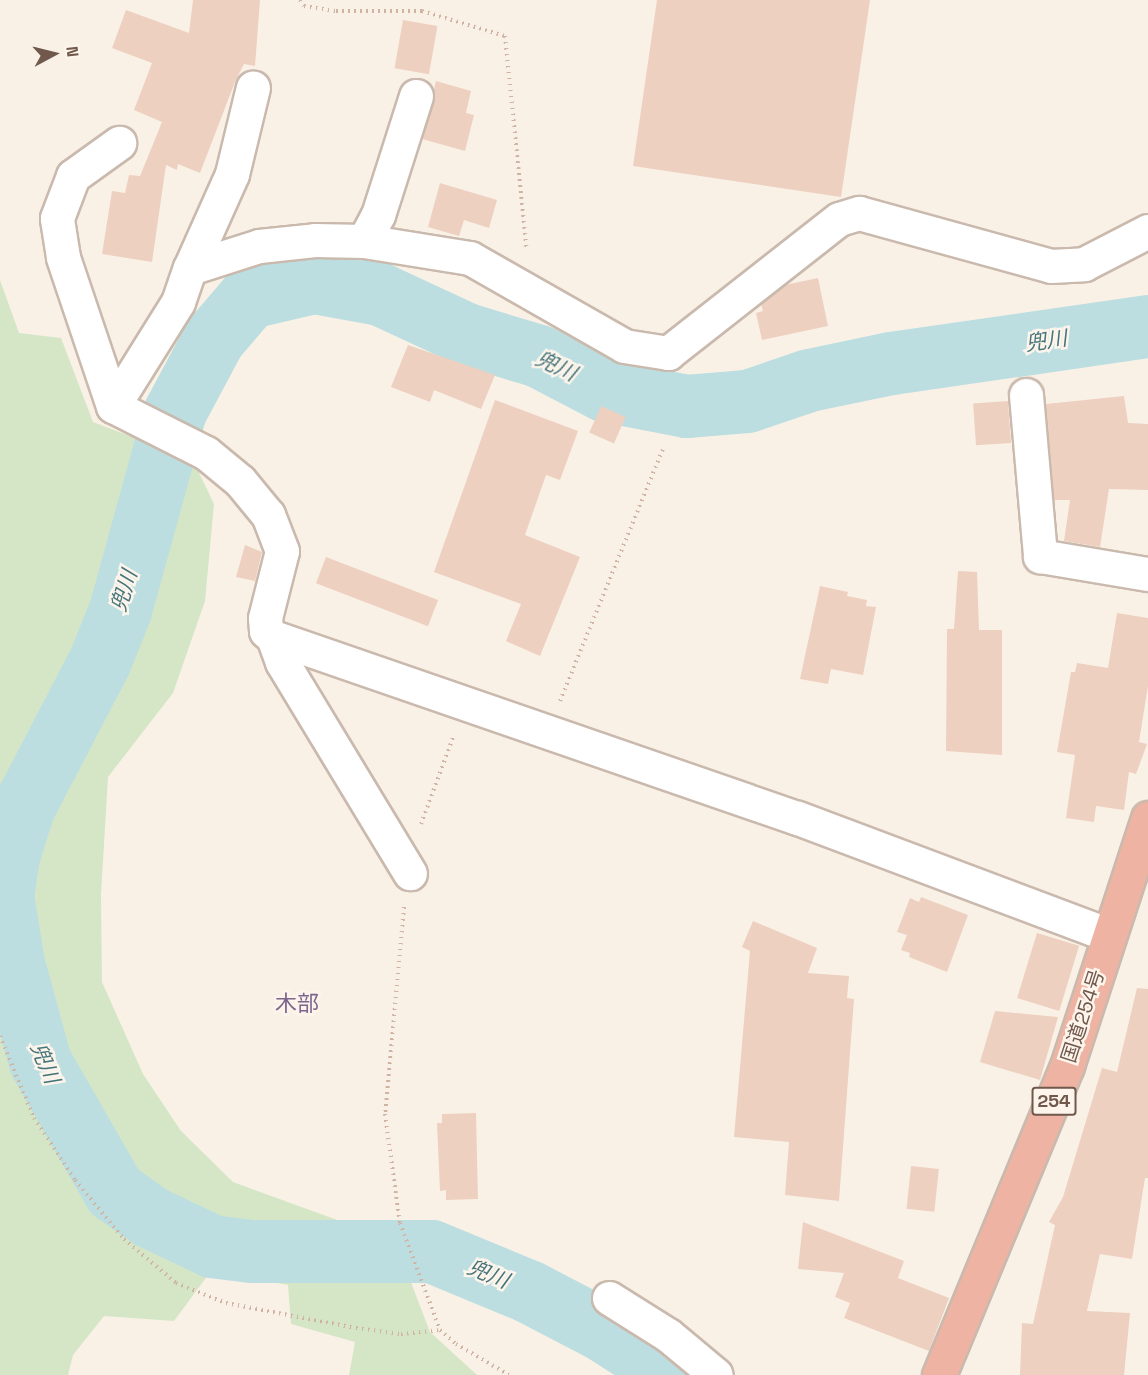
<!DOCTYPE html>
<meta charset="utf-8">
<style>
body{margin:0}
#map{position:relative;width:1148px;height:1375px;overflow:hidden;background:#faf1e6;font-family:"Space Grotesk","Noto Sans JP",sans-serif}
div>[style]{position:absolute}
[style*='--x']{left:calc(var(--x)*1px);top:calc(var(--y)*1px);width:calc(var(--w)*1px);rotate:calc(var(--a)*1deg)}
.green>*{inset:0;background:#d4e6c6}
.river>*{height:63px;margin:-31.5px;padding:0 31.5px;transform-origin:31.5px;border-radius:31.5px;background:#bcdee1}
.building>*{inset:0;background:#edd0c0;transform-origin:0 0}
.path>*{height:4px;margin-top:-2px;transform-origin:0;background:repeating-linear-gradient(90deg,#d1b3a3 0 1.5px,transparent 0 6px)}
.roads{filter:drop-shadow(2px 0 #cab9ad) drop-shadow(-2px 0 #cab9ad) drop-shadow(0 2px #cab9ad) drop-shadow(0 -2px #cab9ad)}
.minor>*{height:33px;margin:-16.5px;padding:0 16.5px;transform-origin:16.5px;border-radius:16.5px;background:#fff}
.highway>*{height:33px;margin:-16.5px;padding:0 16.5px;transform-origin:16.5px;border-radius:16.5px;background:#eeb3a2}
span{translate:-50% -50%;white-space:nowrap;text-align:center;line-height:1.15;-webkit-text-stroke:5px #fdf5eb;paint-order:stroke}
.shield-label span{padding:2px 4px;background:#fdf5eb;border:2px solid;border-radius:4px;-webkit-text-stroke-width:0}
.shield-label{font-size:18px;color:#70584d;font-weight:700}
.street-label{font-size:20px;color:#70584d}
.water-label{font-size:21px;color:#46757b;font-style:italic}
.quarter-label{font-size:22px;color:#7d658c}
.north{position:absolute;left:24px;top:24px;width:60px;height:60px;-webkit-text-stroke:4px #fdf5eb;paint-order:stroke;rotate:83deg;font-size:16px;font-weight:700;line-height:24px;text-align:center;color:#70584d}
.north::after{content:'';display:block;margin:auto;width:21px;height:27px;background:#70584d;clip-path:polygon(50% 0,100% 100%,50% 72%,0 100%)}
</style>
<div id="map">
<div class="green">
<div style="clip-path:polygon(0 280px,19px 333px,61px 338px,93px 422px,193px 460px,214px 504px,205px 601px,173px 693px,108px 777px,101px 895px,102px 982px,143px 1074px,181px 1131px,233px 1182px,340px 1221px,393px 1235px,430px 1332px,477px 1375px,349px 1375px,355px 1342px,291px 1324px,288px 1285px,211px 1271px,174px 1321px,104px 1316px,73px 1355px,68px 1375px,0 1375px)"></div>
</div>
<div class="river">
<div style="--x:673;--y:1375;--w:83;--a:-147.3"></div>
<div style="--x:603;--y:1330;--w:85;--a:-152.5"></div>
<div style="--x:528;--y:1291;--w:105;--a:-157.6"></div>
<div style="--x:431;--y:1251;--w:180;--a:180"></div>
<div style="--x:251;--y:1251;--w:39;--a:-173"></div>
<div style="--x:212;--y:1246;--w:68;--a:-154.6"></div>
<div style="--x:151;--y:1217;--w:45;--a:-144.9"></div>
<div style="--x:114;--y:1191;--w:149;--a:-119.8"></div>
<div style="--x:40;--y:1062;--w:103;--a:-105.3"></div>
<div style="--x:13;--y:963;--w:68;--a:-99.3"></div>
<div style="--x:2;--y:896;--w:40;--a:-81.5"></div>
<div style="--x:8;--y:856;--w:50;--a:-72.6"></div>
<div style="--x:23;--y:808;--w:167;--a:-62.5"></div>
<div style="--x:100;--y:660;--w:54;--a:-68.2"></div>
<div style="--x:120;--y:610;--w:206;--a:-74.6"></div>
<div style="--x:175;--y:411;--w:83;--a:-61.9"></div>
<div style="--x:214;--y:338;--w:54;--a:-49.5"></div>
<div style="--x:249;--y:297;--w:67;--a:-13"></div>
<div style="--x:314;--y:282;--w:67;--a:10.3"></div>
<div style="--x:380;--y:294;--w:95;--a:24.9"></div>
<div style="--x:466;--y:334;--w:76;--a:16.8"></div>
<div style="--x:539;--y:356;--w:73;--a:27.6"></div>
<div style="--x:604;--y:390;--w:84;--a:11"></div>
<div style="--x:686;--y:406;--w:61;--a:-4.7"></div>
<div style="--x:747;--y:401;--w:65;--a:-18.7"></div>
<div style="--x:809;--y:380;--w:84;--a:-11.7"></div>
<div style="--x:891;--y:363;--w:260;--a:-8.2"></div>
</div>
<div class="building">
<div style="clip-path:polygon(193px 0,260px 0,255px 66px,244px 64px,235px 82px,200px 173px,178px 164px,177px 170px,166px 165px,152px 262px,102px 254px,112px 191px,125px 193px,129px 175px,140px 176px,162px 122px,134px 110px,152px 63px,112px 48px,126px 10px,189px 33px)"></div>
<div style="clip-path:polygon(657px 0,870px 0,841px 197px,633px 166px)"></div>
<div style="left:403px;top:20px;width:35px;height:49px;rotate:10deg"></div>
<div style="clip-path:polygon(436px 81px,471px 91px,466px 113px,474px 115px,465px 151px,422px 139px)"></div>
<div style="clip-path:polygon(440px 183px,497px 200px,489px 228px,464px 220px,459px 236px,428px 227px)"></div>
<div style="clip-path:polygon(818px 278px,828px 326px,762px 340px,756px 313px,763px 311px,761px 304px,785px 285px)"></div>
<div style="clip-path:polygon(408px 345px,495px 375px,481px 409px,434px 390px,430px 402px,391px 387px)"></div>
<div style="clip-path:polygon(1124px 396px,1128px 423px,1148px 424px,1148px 490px,1109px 489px,1100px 547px,1064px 541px,1070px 500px,1054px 500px,1046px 404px)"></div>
<div style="clip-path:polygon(495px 400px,578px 431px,560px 480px,546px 475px,525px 535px,580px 557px,540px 656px,506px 641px,521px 604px,434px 572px)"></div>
<div style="left:1008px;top:401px;width:42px;height:35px;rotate:86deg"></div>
<div style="left:601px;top:406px;width:27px;height:29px;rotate:24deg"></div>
<div style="clip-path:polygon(245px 545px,262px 552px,255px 581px,236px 577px)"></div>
<div style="left:326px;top:557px;width:120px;height:28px;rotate:21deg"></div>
<div style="clip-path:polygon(958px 571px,977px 572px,979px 630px,1002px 630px,1002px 755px,946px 751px,947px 629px,954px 629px)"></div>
<div style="clip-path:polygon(820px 586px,848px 592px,847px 596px,867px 600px,866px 606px,876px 607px,863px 675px,831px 669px,828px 684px,800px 679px)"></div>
<div style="clip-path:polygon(1117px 613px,1148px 618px,1148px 686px,1139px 742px,1147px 744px,1136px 774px,1129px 772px,1124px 810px,1096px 806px,1094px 822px,1066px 818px,1075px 755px,1057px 752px,1071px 672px,1075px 672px,1077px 663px,1108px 668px)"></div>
<div style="clip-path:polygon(921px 897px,968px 915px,947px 972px,909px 957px,910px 953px,901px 950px,907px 935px,897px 932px,910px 898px,919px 902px)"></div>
<div style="clip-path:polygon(753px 921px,817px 948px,808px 973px,849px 976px,847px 998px,854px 999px,839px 1201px,785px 1195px,789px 1142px,734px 1137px,750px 951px,742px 947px)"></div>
<div style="left:1037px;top:933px;width:44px;height:68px;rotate:17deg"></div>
<div style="clip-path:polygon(1137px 988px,1148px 989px,1148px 1178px,1145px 1178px,1132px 1259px,1100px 1254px,1087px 1311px,1130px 1313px,1124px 1375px,1020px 1375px,1022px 1323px,1033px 1324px,1055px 1225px,1049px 1222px,1063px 1197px,1102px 1068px,1117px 1072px)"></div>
<div style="clip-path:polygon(995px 1011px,1058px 1017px,1040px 1080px,980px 1062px)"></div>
<div style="clip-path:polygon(476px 1113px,478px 1199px,446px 1200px,446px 1190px,440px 1191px,437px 1123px,442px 1123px,442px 1114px)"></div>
<div style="left:911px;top:1166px;width:28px;height:43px;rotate:6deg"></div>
<div style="clip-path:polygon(803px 1222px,904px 1261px,898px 1278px,949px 1298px,929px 1351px,844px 1318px,850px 1303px,835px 1297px,844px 1273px,798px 1269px)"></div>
</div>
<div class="path">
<div style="--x:300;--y:0;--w:7;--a:56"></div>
<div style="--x:304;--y:6;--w:32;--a:9"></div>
<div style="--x:336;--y:11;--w:86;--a:0"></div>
<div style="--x:422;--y:11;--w:87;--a:16.8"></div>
<div style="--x:505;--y:36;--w:216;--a:84.2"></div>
<div style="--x:560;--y:701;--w:275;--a:-67.8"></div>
<div style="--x:421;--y:824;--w:95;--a:-69.7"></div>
<div style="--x:404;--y:907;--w:208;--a:95.2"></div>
<div style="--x:385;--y:1114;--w:110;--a:82.2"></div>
<div style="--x:400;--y:1223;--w:114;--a:69.5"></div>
<div style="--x:440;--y:1330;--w:21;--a:41"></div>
<div style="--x:456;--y:1344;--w:61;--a:30.3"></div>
<div style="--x:0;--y:1036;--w:89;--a:67.5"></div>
<div style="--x:34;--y:1118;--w:74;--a:56.5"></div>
<div style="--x:75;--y:1180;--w:77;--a:50.3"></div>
<div style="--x:124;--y:1239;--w:68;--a:40.2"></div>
<div style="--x:176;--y:1283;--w:54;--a:21.8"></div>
<div style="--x:226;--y:1303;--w:132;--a:10.9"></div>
<div style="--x:356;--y:1328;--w:45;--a:7.6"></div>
<div style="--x:401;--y:1334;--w:39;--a:-6"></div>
</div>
<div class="roads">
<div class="minor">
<div style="--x:364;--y:241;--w:30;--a:-62"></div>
<div style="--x:378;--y:215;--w:125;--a:-72.3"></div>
<div style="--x:190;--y:268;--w:103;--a:-65.9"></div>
<div style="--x:232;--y:174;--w:89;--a:-76.4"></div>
<div style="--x:1026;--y:395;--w:162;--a:85"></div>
<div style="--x:1040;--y:556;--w:109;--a:9.5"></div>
<div style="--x:113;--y:406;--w:157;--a:-108.6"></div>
<div style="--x:63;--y:257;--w:39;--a:-99"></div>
<div style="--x:57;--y:218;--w:45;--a:-69.1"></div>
<div style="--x:73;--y:176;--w:57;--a:-35.7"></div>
<div style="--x:273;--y:637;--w:27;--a:70"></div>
<div style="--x:282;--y:662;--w:247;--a:58.8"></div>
<div style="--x:1109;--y:935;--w:333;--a:-159.4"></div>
<div style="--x:797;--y:818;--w:554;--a:-160.94"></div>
<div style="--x:273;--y:637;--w:9;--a:-139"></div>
<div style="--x:266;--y:631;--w:13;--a:-94"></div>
<div style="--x:265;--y:618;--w:69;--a:-75.8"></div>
<div style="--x:282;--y:551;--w:39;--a:-111"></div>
<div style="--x:268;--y:515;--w:44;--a:-129.5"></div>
<div style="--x:240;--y:481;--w:44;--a:-140.5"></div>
<div style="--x:206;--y:453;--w:104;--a:-153.2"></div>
<div style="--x:113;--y:406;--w:123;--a:-58"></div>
<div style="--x:178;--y:302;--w:36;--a:-71"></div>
<div style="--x:190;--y:268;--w:72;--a:-17.7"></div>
<div style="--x:259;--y:246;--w:56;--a:-6.1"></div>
<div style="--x:315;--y:240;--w:49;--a:1.2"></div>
<div style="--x:364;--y:241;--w:107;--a:9.1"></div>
<div style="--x:470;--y:258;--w:177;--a:29.7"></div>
<div style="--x:624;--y:346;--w:45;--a:9"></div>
<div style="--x:668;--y:353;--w:217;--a:-38.1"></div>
<div style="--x:839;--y:219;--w:21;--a:-17"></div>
<div style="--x:859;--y:213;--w:199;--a:15.4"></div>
<div style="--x:1051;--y:266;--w:33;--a:-3"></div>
<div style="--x:1084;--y:264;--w:72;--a:-27.3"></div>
<div style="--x:609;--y:1298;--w:70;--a:32.1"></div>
<div style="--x:668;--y:1335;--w:62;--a:39.8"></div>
</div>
<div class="highway">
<div style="--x:939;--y:1375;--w:334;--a:-67.5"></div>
<div style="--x:1067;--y:1066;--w:261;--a:-71.9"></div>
</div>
</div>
<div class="shield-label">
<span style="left:1054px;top:1101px">254</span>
</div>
<div class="street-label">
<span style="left:1083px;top:1016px;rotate:-72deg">国道254号</span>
</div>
<div class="water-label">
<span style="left:1046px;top:341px;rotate:-8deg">兜川</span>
<span style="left:556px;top:366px;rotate:25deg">兜川</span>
<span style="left:124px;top:591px;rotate:-73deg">兜川</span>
<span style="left:45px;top:1063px;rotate:67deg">兜川</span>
<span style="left:488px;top:1274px;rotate:22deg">兜川</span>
</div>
<div class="quarter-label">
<span style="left:297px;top:1004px">木部</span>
</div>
<div class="north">N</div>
</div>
